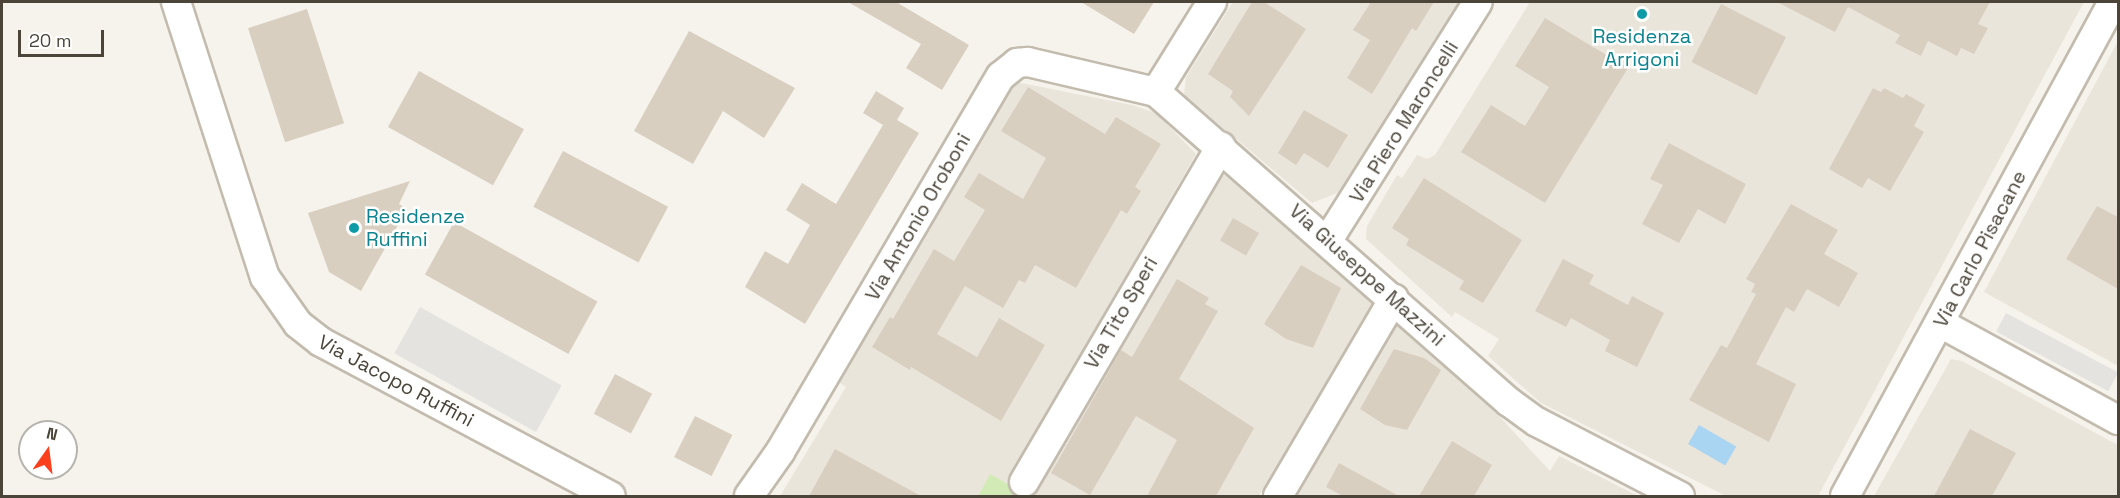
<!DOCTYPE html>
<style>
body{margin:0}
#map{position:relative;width:2120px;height:498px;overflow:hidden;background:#f6f3ec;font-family:"Space Grotesk",sans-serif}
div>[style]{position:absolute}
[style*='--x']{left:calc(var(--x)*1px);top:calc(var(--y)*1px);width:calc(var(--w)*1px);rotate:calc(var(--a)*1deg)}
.residential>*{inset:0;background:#eae5da}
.green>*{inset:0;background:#d2eab5}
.parking>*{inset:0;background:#e5e3e0;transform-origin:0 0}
.water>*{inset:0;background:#a9d4f2;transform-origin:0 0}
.building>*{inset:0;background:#d8cfc1;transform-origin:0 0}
.roads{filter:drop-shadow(2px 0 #c2bbae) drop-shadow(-2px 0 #c2bbae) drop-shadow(0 2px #c2bbae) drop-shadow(0 -2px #c2bbae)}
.street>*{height:28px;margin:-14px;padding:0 14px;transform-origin:14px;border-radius:14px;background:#fff}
.dots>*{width:16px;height:16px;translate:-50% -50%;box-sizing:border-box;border:3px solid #fff;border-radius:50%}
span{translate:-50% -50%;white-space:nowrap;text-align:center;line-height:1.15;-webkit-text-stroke:5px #fff;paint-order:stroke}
.culture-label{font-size:20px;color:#0d838f}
.left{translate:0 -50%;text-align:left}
.street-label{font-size:20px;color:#4b4439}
.frame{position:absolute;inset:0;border:3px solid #4b4439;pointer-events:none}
.north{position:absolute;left:18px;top:420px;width:60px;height:60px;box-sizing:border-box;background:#fff;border:2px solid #b7b4b0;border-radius:50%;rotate:14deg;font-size:16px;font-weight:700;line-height:24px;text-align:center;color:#4b4439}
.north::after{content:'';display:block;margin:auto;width:21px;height:27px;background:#fc3f1d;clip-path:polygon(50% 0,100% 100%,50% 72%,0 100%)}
.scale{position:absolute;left:18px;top:30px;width:86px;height:27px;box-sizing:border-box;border:3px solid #4b4439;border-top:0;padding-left:8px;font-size:18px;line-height:21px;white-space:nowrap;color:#4b4439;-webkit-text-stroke:4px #fff;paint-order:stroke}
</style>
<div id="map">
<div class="residential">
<div style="clip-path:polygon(1233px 2px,1461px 2px,1345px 190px,1312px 203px,1184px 95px,1186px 77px)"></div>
<div style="clip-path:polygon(1530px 2px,2084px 2px,1818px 496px,1726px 496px,1541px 403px,1488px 356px,1499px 339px,1455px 312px,1452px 317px,1366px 239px,1367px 226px,1397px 175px,1402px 178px,1417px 155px,1427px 159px,1435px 155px)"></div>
<div style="clip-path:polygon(2118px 41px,2118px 366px,1984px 292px)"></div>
<div style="clip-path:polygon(1016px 82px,1132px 105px,1156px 113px,1196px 154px,1006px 483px,990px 475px,978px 496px,780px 496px,846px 387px,838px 382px)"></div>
<div style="clip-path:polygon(1226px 175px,1373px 303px,1259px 496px,1029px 496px,1216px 177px)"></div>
<div style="clip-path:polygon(1400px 324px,1474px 389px,1550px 471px,1559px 456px,1638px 496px,1293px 496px,1389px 327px)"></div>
<div style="clip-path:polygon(1951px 359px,1962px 361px,2118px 445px,2118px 496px,1874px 496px)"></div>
</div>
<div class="green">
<div style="clip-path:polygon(990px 474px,1030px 496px,978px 496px)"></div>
</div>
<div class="parking">
<div style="left:420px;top:307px;width:162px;height:53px;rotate:29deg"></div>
<div style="left:2006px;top:313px;width:127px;height:21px;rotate:28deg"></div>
</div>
<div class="water">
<div style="left:1699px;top:425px;width:43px;height:22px;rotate:30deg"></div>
</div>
<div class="building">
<div style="clip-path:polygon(848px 2px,896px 2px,969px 45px,942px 90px,906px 68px,921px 44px)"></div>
<div style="clip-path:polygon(1081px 2px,1154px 2px,1134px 34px)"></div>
<div style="clip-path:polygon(1252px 2px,1264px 2px,1306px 29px,1249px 116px,1230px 97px,1233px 91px,1208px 74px)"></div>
<div style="clip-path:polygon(1371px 2px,1434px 2px,1416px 31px,1412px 28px,1372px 94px,1347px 78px,1370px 40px,1353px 30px)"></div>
<div style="clip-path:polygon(1777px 2px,1990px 2px,1978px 24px,1988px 28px,1974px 54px,1961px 48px,1957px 56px,1928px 41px,1921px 56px,1895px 43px,1900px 35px,1848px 7px,1835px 32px)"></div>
<div style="left:1721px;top:4px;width:73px;height:65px;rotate:27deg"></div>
<div style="left:307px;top:9px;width:120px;height:62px;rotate:72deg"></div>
<div style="clip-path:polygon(1545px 18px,1628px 68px,1545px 203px,1461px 152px,1491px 105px,1525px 126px,1549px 87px,1515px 66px)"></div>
<div style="clip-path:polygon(689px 31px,795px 88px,764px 138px,723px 111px,693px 164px,634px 131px)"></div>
<div style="left:419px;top:71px;width:120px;height:64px;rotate:29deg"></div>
<div style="clip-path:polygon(1028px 87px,1105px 134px,1116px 117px,1161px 144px,1135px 187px,1141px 191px,1127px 214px,1121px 210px,1076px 288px,1035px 265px,1025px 283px,1019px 280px,1003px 308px,965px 286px,937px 334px,977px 357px,999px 318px,1045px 345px,1001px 421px,911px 367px,910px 370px,872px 347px,890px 317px,893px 319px,934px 249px,954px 261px,985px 210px,964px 197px,979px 173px,1023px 199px,1046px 158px,1001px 131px)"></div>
<div style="clip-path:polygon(1873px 88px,1881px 92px,1884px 88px,1903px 98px,1906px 94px,1925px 105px,1914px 126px,1924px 132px,1890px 191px,1868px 178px,1862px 188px,1829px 169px)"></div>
<div style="clip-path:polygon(876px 91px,904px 108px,897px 120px,919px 133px,805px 324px,745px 287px,765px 251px,788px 264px,810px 225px,786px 210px,802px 183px,836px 204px,883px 125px,863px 113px)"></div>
<div style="clip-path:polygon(1304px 110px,1348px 135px,1328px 168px,1304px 153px,1296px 165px,1278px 153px)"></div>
<div style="clip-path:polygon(1669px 143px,1746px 184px,1725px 224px,1698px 209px,1679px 243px,1642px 224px,1663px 185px,1650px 179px)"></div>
<div style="left:563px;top:151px;width:119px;height:63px;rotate:28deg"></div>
<div style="clip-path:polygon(1424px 178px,1522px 240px,1483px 303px,1459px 289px,1464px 281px,1406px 245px,1409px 239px,1392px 228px)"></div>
<div style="clip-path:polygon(410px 181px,399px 204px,407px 209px,361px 291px,329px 272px,308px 213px)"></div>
<div style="clip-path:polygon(1791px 204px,1838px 230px,1824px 254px,1858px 273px,1839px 307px,1807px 289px,1794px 312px,1786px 307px,1756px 364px,1796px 384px,1769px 442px,1689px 400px,1721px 345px,1727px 348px,1756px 294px,1751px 292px,1755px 284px,1746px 279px)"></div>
<div style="clip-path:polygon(2097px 206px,2118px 217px,2118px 289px,2066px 259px)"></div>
<div style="left:1233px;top:218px;width:30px;height:26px;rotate:30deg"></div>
<div style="left:454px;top:222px;width:164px;height:60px;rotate:29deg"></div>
<div style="clip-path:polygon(1563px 259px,1594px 275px,1589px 284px,1628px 305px,1632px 296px,1664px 313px,1637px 367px,1605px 351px,1610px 340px,1571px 318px,1566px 327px,1535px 311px)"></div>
<div style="clip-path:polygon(1301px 265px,1341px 288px,1313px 348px,1286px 339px,1264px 324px)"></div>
<div style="clip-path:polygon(1177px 279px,1209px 298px,1205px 304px,1218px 311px,1179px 379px,1254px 428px,1216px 496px,1147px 496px,1177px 440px,1136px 416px,1090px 495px,1051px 473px,1121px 350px,1132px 357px)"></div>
<div style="clip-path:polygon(1394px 349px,1424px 358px,1441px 370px,1407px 430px,1385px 425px,1360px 409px)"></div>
<div style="left:615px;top:374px;width:42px;height:45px;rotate:28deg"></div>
<div style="left:695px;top:416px;width:42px;height:46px;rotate:27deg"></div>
<div style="clip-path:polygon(1970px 429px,2016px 453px,1992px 496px,1934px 496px)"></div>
<div style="clip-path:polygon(1452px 441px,1492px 465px,1474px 496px,1419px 496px)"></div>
<div style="clip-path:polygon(835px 449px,921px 496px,809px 496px)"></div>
<div style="clip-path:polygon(1339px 463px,1399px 496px,1343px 496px,1326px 487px)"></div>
</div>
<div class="roads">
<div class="street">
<div style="--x:176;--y:2;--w:289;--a:72.1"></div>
<div style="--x:265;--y:277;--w:57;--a:54.9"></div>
<div style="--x:298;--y:324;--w:29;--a:38"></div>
<div style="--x:321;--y:342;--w:328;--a:28"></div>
<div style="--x:1212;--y:2;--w:106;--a:121.9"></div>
<div style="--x:1156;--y:92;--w:470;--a:41.3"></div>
<div style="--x:1509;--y:402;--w:34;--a:36"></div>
<div style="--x:1537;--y:422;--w:161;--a:27.4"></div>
<div style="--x:1328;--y:240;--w:281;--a:-57.8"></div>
<div style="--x:1940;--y:323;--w:203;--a:28.6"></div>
<div style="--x:1024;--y:482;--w:389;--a:-59.6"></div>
<div style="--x:749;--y:496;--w:54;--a:-54.8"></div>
<div style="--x:780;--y:452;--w:436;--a:-59.6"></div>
<div style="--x:1001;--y:76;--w:21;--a:-39"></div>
<div style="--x:1017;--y:63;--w:11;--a:-5"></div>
<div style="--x:1028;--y:62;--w:131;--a:13.2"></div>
<div style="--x:1278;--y:496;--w:229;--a:-59.6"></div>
<div style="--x:1845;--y:496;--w:562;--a:-61.52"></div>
</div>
</div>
<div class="dots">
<div style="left:1642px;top:14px;background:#0f9aa8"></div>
<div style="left:354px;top:228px;background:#0f9aa8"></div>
</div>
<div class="culture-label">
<span style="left:1642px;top:48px">Residenza<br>Arrigoni</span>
<span class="left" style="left:366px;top:228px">Residenze<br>Ruffini</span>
</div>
<div class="street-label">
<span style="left:1404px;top:122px;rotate:-58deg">Via Piero Maroncelli</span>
<span style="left:918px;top:217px;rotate:-60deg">Via Antonio Oroboni</span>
<span style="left:1980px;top:249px;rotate:-62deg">Via Carlo Pisacane</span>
<span style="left:1367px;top:275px;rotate:42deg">Via Giuseppe Mazzini</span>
<span style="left:1121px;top:313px;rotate:-60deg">Via Tito Speri</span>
<span style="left:396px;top:381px;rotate:28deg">Via Jacopo Ruffini</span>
</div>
<div class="frame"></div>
<div class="north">N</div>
<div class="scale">20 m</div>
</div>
